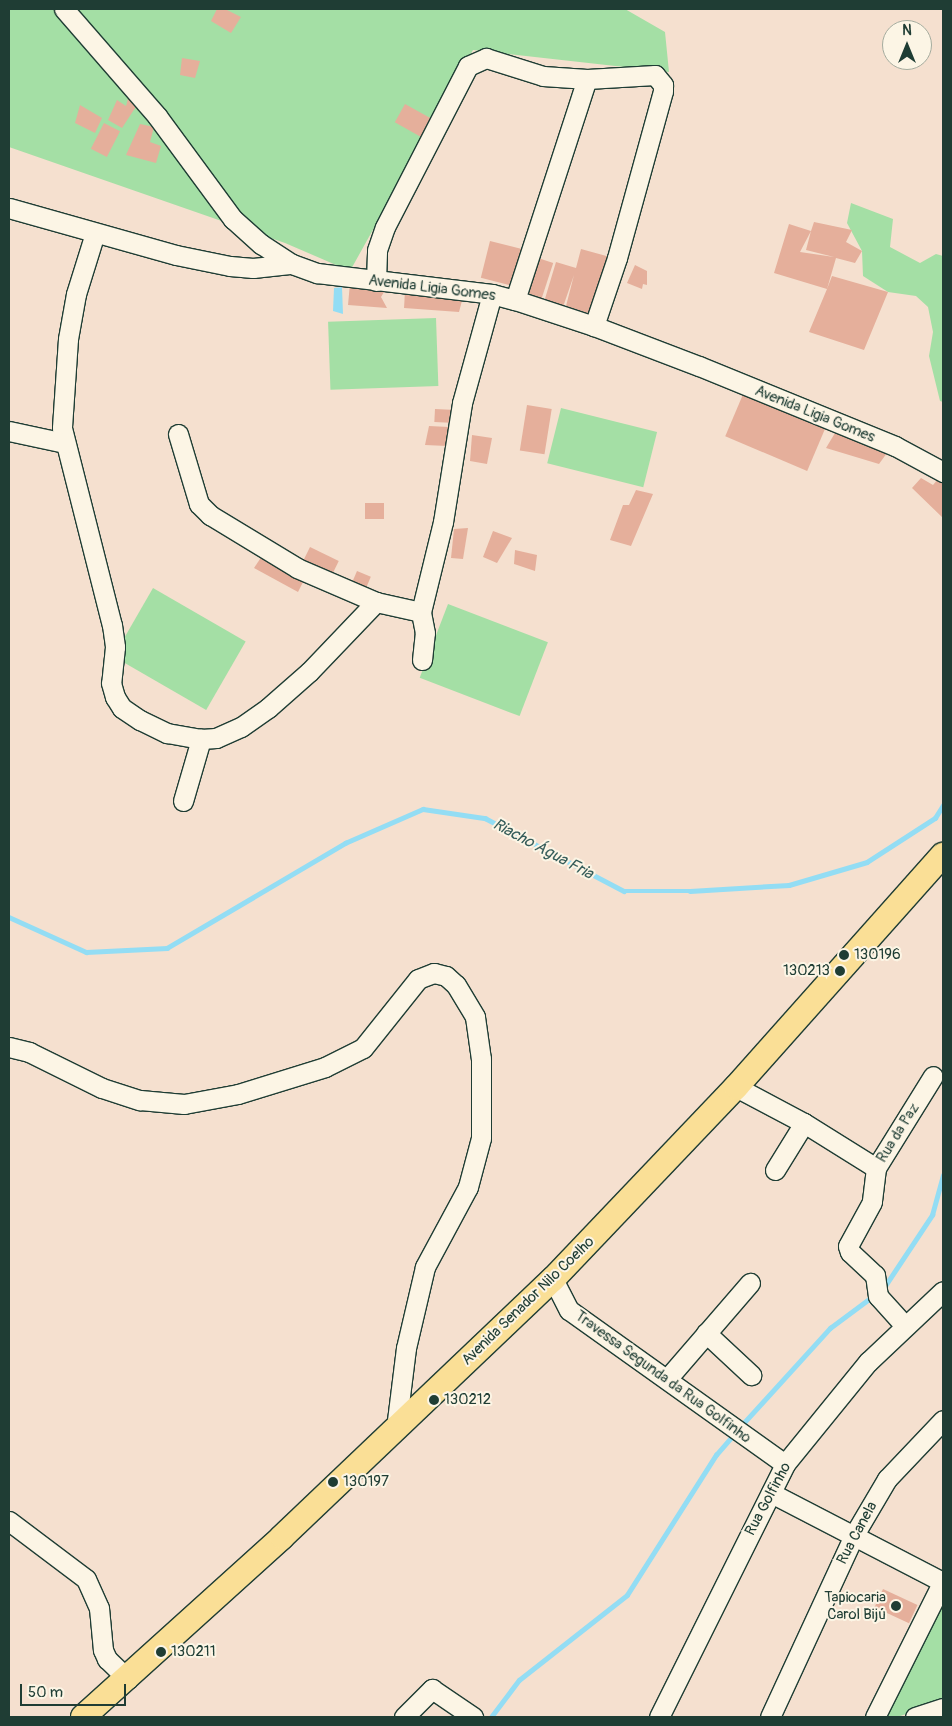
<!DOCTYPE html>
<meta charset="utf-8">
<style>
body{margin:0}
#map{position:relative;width:952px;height:1726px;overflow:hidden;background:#f5e0cf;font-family:Pangolin,sans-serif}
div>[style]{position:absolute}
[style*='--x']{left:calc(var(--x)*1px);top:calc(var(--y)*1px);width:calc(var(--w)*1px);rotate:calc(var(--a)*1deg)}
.green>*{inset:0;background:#a4dfa5;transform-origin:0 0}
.water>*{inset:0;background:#93ddf4}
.stream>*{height:4.5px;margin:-2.25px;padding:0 2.25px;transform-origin:2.25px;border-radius:2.25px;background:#93ddf4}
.building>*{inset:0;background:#e5af9b;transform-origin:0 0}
.roads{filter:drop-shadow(1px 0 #1f3d34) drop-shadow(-1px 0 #1f3d34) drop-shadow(0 1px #1f3d34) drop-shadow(0 -1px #1f3d34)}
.minor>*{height:19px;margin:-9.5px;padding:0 9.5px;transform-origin:9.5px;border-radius:9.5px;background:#fcf5e5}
.major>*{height:24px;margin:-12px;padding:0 12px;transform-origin:12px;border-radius:12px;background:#fadf96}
.dots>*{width:14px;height:14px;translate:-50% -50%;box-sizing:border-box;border:2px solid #fcf5e5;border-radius:50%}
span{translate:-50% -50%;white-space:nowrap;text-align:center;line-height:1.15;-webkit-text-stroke:4px #fcf5e5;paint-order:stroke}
.street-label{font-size:15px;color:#1f3d34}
.poi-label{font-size:15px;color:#1f3d34}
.left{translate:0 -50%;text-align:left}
.right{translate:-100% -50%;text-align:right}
.water-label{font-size:16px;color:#365d5a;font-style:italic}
.frame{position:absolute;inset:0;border:10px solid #1f3d34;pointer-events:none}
.north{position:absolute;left:882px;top:20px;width:50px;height:50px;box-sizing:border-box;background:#fcf5e5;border:1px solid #a4ab9e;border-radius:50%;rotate:0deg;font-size:14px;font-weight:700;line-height:20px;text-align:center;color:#1f3d34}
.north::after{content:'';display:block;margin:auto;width:18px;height:22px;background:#1f3d34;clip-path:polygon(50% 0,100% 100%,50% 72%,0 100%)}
.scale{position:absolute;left:20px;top:1684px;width:106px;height:22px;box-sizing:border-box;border:2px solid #1f3d34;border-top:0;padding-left:6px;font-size:15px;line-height:18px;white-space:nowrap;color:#1f3d34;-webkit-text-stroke:4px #fcf5e5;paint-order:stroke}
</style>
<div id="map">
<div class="green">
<div style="clip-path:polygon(9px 9px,625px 9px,665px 32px,669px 72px,473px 50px,350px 271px,285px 243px,9px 147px)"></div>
<div style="clip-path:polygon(851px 203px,893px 219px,890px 247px,920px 263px,936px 254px,943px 256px,943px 402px,940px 401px,929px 356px,933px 332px,928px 307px,916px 296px,888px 292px,863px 276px,862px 251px,847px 223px)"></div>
<div style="left:436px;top:318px;width:68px;height:108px;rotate:88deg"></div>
<div style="left:561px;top:408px;width:99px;height:57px;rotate:14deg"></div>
<div style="left:153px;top:588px;width:107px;height:79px;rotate:30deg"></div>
<div style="left:448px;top:604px;width:107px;height:79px;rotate:21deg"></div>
<div style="clip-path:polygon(943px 1592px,943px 1702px,897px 1717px,884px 1717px)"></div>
</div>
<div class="water">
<div style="clip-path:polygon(342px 287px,343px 314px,333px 311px,334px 288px)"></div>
</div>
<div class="stream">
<div style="--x:9;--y:917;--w:85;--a:24.4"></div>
<div style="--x:86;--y:952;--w:81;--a:-2.8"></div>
<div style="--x:167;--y:948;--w:207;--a:-30.5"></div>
<div style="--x:345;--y:843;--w:85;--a:-23.6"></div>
<div style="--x:423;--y:809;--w:63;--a:8.3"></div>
<div style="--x:485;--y:818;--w:157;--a:27.7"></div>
<div style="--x:624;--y:891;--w:66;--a:0"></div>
<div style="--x:690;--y:891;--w:99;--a:-3.5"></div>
<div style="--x:789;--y:885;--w:81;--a:-16.4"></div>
<div style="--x:867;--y:862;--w:81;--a:-32.9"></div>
<div style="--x:935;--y:818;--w:15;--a:-58"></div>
<div style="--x:883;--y:1289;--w:89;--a:-56.5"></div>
<div style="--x:932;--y:1215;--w:41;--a:-74.6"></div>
<div style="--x:740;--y:1427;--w:134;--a:-47.7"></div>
<div style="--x:830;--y:1328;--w:54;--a:-36.7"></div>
<div style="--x:491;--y:1717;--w:46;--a:-52.9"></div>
<div style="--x:519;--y:1680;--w:137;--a:-38.2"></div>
<div style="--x:627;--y:1595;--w:166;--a:-57.6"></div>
<div style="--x:716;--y:1455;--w:29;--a:-49"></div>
</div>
<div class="building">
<div style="clip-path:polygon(217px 9px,225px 9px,241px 17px,231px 33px,211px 21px)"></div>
<div style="clip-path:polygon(182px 58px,200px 61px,195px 78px,180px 75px)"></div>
<div style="clip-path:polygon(129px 95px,139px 102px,122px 128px,108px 120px,117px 100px,126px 106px)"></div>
<div style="left:405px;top:104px;width:31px;height:21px;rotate:29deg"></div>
<div style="clip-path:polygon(80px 105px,102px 118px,95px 133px,75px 123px)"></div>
<div style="left:104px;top:123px;width:18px;height:29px;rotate:27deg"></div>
<div style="clip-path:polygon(140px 124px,154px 127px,150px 142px,161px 146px,156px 163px,126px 155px)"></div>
<div style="clip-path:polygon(evenodd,814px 222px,852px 230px,846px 242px,862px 251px,855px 263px,836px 258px,827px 289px,832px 276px,888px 292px,864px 350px,809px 332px,827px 289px,774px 273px,789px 224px,811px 231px,814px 222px,811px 231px,806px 250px,834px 257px,800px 252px,811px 231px)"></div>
<div style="left:490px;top:241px;width:38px;height:38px;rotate:14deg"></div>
<div style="clip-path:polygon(581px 249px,610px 257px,591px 314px,566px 306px,574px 275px,563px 307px,544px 302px,556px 262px,576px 268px)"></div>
<div style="left:538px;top:258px;width:16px;height:38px;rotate:18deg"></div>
<div style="clip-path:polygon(635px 265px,647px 271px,647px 285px,643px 284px,642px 289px,627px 283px)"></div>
<div style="clip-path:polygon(350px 283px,387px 287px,381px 297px,387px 308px,348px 305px)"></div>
<div style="clip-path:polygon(405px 291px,463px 297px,459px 312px,404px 308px)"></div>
<div style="left:744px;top:392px;width:89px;height:48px;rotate:23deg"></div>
<div style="left:527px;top:405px;width:25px;height:46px;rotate:9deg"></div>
<div style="left:435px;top:409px;width:21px;height:13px;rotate:3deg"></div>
<div style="clip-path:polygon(429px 426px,449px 427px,447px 446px,425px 445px)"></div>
<div style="clip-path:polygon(835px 433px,887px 453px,879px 464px,826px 448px)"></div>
<div style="clip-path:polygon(472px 435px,492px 438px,487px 464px,470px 461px)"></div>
<div style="clip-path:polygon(921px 478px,933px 485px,938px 479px,943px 482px,943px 518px,912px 488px)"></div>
<div style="clip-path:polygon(636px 490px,653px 494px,631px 546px,610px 540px,623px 505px,629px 505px)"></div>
<div style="left:384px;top:503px;width:16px;height:19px;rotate:90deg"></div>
<div style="clip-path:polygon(468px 528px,463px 559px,451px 558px,454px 529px)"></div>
<div style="clip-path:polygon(493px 531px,512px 538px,497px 563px,483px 557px)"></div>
<div style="left:310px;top:547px;width:32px;height:19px;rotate:26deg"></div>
<div style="clip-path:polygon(515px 550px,537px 555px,535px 571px,514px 564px)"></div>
<div style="clip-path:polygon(264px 553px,305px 578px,298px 592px,254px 568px)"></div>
<div style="left:357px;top:571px;width:15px;height:15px;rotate:23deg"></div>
<div style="left:883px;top:1589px;width:38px;height:20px;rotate:25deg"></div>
</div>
<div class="roads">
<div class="minor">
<div style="--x:64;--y:9;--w:142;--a:49"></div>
<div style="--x:157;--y:116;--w:128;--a:53.6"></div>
<div style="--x:233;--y:219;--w:38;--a:42"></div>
<div style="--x:261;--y:244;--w:37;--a:33"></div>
<div style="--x:292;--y:264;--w:27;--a:20"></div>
<div style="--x:317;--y:273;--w:176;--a:6.8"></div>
<div style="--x:492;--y:294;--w:24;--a:15"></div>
<div style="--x:515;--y:300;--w:83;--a:18.2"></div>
<div style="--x:594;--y:326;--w:112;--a:20.9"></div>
<div style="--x:699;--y:366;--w:212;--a:22.2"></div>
<div style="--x:895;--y:446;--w:55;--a:28.4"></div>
<div style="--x:9;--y:208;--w:173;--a:15.7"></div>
<div style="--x:176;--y:255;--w:55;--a:11.5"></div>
<div style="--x:230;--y:266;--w:23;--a:5"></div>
<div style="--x:253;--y:268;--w:39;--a:-6"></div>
<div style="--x:95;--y:233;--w:64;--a:107.3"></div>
<div style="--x:76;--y:294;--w:46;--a:100.1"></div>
<div style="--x:68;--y:339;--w:89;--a:93.9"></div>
<div style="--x:62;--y:428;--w:203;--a:75.8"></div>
<div style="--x:112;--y:625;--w:22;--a:82"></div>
<div style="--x:115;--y:647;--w:36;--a:96"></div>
<div style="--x:111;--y:683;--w:15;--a:74"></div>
<div style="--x:115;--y:697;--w:13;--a:58"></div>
<div style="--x:122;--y:708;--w:22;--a:34"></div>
<div style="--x:140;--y:720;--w:30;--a:26"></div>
<div style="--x:167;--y:733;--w:35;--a:10"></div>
<div style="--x:376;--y:281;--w:31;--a:-88"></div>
<div style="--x:377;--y:250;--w:24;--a:-71"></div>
<div style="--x:385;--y:227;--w:181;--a:-62.7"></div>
<div style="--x:468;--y:66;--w:20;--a:-24"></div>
<div style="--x:486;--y:58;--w:60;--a:17.5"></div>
<div style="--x:543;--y:76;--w:44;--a:3.9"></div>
<div style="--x:587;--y:79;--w:68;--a:-3.4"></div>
<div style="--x:655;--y:75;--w:13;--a:51"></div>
<div style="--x:663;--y:85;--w:6;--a:90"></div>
<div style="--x:663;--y:91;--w:173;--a:105.4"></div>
<div style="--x:617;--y:258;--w:72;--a:108.7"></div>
<div style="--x:515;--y:300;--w:232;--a:-72"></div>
<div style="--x:9;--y:431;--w:57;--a:12.1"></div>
<div style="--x:178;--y:434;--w:73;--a:73.3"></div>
<div style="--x:199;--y:504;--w:16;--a:45"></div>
<div style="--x:210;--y:515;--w:102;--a:31.3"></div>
<div style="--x:297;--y:568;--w:86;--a:23.3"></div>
<div style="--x:376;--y:602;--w:46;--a:12.5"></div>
<div style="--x:422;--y:660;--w:27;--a:-84"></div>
<div style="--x:425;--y:633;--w:21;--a:-101"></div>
<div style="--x:421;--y:612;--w:93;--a:-76.3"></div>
<div style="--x:443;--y:522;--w:121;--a:-80.9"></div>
<div style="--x:462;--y:403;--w:113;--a:-74.6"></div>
<div style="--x:183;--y:801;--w:65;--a:-73.8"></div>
<div style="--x:201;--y:739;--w:15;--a:-4"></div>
<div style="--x:216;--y:738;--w:27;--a:-24"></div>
<div style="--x:241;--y:727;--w:33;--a:-35"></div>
<div style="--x:268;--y:708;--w:55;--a:-41.3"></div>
<div style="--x:309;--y:672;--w:97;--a:-46.3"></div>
<div style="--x:9;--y:1047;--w:21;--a:14"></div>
<div style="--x:29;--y:1052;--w:81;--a:26.3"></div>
<div style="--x:102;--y:1088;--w:40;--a:18"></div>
<div style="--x:140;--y:1100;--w:44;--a:5.2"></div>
<div style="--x:184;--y:1104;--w:55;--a:-10.5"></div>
<div style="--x:238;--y:1094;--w:91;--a:-17.2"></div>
<div style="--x:325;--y:1067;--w:42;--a:-26.6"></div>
<div style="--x:363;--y:1048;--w:88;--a:-51.4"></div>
<div style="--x:418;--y:979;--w:17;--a:-21"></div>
<div style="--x:434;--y:973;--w:12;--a:14"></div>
<div style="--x:446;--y:976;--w:13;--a:42"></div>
<div style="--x:456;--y:985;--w:37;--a:59"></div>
<div style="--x:475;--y:1017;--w:42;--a:81.9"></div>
<div style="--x:481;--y:1059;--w:79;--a:90"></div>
<div style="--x:481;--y:1138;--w:51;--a:104.9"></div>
<div style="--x:468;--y:1187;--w:91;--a:118.3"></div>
<div style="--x:425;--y:1267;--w:83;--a:103.2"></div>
<div style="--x:406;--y:1348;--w:81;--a:97.1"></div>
<div style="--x:736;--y:1087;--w:77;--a:27.9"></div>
<div style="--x:804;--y:1123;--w:85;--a:32"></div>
<div style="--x:876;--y:1168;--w:108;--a:-58.2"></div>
<div style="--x:876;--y:1168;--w:34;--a:97"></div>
<div style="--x:872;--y:1202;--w:50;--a:118.6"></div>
<div style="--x:848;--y:1246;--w:6;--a:72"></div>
<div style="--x:850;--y:1252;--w:34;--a:43"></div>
<div style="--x:875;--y:1275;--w:21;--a:82"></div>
<div style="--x:878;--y:1296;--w:40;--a:48"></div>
<div style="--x:775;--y:1170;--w:55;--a:-58.3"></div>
<div style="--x:553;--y:1279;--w:35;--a:63"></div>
<div style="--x:569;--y:1310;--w:265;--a:35.5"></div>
<div style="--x:706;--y:1333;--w:62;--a:43"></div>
<div style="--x:667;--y:1379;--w:127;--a:-49.2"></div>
<div style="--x:771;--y:1493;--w:194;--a:27.4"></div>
<div style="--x:9;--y:1521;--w:96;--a:37"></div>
<div style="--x:86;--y:1579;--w:32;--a:66"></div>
<div style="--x:99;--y:1608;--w:42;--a:84.6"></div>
<div style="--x:103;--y:1650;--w:10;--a:66"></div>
<div style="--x:107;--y:1659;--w:29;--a:44"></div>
<div style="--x:404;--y:1717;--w:40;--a:-45"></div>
<div style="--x:432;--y:1689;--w:50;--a:34.3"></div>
<div style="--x:659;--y:1717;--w:283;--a:-63.5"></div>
<div style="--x:785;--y:1464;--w:132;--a:-50.9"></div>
<div style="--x:868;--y:1362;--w:103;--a:-43.4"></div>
<div style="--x:770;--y:1717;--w:200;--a:-65.2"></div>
<div style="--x:854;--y:1535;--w:65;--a:-59.5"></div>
<div style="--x:887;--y:1479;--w:81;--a:-46.5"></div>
<div style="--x:875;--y:1717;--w:152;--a:-63.4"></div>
<div style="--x:915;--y:1717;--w:29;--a:-18"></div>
</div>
<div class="major">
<div style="--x:83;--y:1717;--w:268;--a:-42.1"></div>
<div style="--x:282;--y:1537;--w:374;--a:-43.6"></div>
<div style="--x:553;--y:1279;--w:265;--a:-46.4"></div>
<div style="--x:736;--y:1087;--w:311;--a:-48.3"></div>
</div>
</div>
<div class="dots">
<div style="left:844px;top:955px;background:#1f3d34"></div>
<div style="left:840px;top:971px;background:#1f3d34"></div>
<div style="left:434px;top:1400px;background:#1f3d34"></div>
<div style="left:333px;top:1482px;background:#1f3d34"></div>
<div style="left:896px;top:1606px;background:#1f3d34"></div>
<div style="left:161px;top:1652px;background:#1f3d34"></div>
</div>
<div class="street-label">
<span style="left:432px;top:288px;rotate:7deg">Avenida Ligia Gomes</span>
<span style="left:815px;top:414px;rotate:22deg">Avenida Ligia Gomes</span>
<span style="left:898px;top:1133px;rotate:-58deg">Rua da Paz</span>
<span style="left:528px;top:1301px;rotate:-44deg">Avenida Senador Nilo Coelho</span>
<span style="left:663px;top:1377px;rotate:36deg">Travessa Segunda da Rua Golfinho</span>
<span style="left:768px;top:1499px;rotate:-62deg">Rua Golfinho</span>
<span style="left:857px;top:1533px;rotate:-62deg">Rua Canela</span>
</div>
<div class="poi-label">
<span class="left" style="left:854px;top:955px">130196</span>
<span class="right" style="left:830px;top:971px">130213</span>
<span class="left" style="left:444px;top:1400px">130212</span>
<span class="left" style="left:343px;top:1482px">130197</span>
<span class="right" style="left:886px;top:1606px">Tapiocaria<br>Carol Bijú</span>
<span class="left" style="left:171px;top:1652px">130211</span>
</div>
<div class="water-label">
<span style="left:543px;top:849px;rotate:28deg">Riacho Água Fria</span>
</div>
<div class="frame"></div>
<div class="north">N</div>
<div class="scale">50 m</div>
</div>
